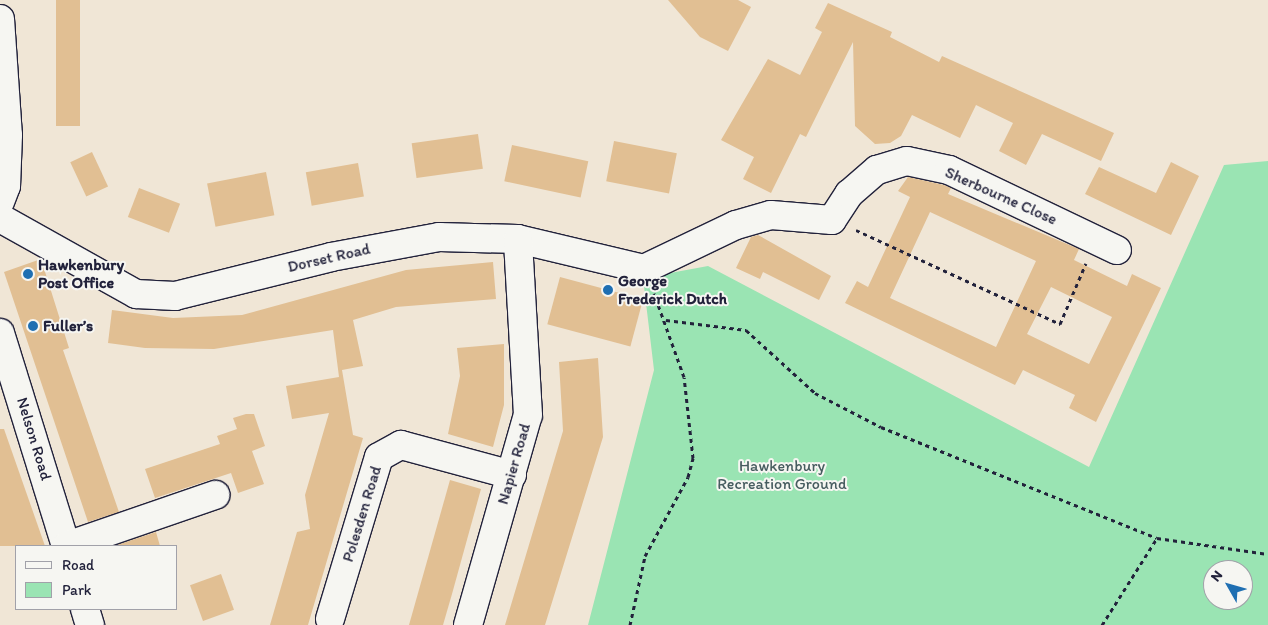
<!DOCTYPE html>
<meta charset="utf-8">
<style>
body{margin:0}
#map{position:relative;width:1268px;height:625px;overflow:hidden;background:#f0e6d6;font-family:Itim,sans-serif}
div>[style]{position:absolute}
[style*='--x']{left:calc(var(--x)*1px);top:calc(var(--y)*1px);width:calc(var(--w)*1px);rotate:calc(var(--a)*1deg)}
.green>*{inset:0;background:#9ae4b3}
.building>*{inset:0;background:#e1bf93;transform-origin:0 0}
.path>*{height:3px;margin-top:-1.5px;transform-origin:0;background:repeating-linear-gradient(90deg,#22223b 0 4px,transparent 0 8px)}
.roads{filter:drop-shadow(1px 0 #22223b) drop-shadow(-1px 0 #22223b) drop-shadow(0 1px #22223b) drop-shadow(0 -1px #22223b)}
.minor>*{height:28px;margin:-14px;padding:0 14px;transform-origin:14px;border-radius:14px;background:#f6f6f2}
.dots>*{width:14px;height:14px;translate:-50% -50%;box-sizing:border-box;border:2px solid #f6f6f2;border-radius:50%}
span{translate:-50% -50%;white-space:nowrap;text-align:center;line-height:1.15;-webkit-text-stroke:4px #f6f6f2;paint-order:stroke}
.street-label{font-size:16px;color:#22223b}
.poi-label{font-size:16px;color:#22223b;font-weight:700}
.left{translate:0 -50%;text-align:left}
.park-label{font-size:16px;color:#465c5f}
.legend{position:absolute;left:15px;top:545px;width:162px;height:65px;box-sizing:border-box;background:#f6f6f2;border:1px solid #a1a1a9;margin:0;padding:6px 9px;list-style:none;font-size:15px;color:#22223b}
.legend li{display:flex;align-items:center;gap:10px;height:25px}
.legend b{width:25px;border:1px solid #a1a1a9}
.north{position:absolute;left:1203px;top:560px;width:50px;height:50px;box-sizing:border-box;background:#f6f6f2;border:1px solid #a1a1a9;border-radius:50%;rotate:308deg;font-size:14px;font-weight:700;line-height:20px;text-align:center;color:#22223b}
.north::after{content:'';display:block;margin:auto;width:18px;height:22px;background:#1f6fb2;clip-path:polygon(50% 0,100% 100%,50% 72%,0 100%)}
</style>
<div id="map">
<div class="green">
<div style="clip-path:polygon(evenodd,1268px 161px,1268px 625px,588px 625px,654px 370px,643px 278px,708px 266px,1089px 467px,1224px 165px,1268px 161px,1213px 570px,1243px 570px,1243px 600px,1213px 600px,1213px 570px)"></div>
</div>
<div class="building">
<div style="left:56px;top:0;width:24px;height:126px"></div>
<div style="clip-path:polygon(668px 0,738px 0,751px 7px,728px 51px,700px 37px)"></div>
<div style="clip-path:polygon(828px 3px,892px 32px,890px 37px,939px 62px,942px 56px,1114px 133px,1101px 161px,1042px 134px,1026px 165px,999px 151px,1013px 123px,976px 105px,960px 138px,912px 115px,901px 136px,890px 143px,875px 144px,855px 126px,853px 42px,806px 137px,800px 134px,771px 193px,743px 179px,754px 157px,721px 140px,768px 59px,800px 75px,822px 32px,815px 28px)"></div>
<div style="left:478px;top:134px;width:35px;height:67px;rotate:82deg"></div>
<div style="left:614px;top:141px;width:64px;height:41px;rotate:11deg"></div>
<div style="left:512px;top:145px;width:78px;height:37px;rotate:12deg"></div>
<div style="left:92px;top:152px;width:38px;height:24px;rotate:65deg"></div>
<div style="clip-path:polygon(1171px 162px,1199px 176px,1171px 235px,1085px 194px,1099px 167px,1156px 193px)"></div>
<div style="left:358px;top:163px;width:34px;height:53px;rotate:80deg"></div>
<div style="left:266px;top:172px;width:44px;height:60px;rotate:79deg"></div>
<div style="clip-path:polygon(evenodd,908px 177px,944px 185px,951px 188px,948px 194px,1079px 249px,1074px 260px,1127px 286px,1132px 274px,1161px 288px,1096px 422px,1069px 408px,1075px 395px,1023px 370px,1015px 385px,845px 303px,857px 281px,868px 287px,910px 197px,898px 191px,908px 177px,930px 212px,1036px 261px,996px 347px,890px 298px,930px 212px,908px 177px,1051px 287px,1112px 317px,1089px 364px,1027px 334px,1051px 287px)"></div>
<div style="left:139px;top:188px;width:44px;height:31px;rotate:21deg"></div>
<div style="clip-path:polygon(758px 235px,831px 276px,819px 300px,763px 272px,760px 279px,736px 268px,751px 237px)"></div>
<div style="clip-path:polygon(41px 259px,69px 348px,63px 350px,119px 512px,88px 522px,4px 272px)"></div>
<div style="clip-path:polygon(493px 262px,496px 299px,396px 307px,353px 320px,363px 366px,342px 370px,353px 435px,363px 438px,308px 625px,270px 625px,297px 532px,310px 529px,305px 495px,329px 413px,292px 419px,286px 386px,339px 377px,333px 330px,214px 349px,145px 348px,108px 343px,112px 310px,173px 318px,242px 315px,406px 270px)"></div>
<div style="left:560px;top:277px;width:86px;height:49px;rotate:15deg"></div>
<div style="clip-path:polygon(504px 344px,504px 405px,493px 447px,448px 434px,460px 376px,457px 348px)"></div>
<div style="clip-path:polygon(598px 358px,603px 437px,545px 625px,505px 625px,563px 431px,559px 362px)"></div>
<div style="clip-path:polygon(246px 414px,254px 414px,265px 446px,252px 451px,264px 484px,238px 493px,231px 473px,155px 498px,145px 469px,220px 444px,217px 436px,237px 429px,233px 418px)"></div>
<div style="clip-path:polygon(0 429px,4px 429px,45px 546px,0 546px)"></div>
<div style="clip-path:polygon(450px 480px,481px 489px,452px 594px,443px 625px,409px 625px)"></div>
<div style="clip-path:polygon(156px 532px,160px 546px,114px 546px)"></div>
<div style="left:221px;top:574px;width:38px;height:33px;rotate:70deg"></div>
</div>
<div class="path">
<div style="--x:856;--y:230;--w:225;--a:24.7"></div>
<div style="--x:1060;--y:324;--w:66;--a:-66.9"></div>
<div style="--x:666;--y:320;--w:81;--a:7.1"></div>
<div style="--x:746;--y:330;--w:93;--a:42.4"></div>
<div style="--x:815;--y:393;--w:74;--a:27.3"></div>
<div style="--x:881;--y:427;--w:297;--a:21.9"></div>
<div style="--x:1157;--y:538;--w:112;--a:8.2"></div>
<div style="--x:630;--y:625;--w:71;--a:-77.7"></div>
<div style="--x:645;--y:556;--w:90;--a:-61.4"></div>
<div style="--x:688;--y:477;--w:20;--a:-75"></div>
<div style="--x:693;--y:458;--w:81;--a:-96.3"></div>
<div style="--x:684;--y:377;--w:89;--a:-109.7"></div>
<div style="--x:1102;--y:625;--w:103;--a:-57.7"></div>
</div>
<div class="roads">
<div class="minor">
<div style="--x:0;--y:19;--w:116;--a:86.1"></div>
<div style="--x:8;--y:135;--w:51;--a:92.2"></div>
<div style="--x:6;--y:186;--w:17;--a:111"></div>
<div style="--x:0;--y:218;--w:156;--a:29.2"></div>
<div style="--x:136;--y:294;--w:39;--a:3"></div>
<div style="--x:175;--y:296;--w:161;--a:-14"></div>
<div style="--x:331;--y:257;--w:110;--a:-10.5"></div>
<div style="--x:439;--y:237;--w:79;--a:1.5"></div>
<div style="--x:518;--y:239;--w:130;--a:13.4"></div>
<div style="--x:644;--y:269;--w:102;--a:-25.6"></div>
<div style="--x:736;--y:225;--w:36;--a:-16"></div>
<div style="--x:771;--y:215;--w:61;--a:4.7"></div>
<div style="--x:832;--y:220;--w:31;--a:-57"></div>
<div style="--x:849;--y:194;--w:37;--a:-41"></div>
<div style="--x:877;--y:170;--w:31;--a:-17"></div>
<div style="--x:907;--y:161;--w:43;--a:12.1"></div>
<div style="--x:949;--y:170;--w:186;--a:25.5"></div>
<div style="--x:0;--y:333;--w:223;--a:72.8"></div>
<div style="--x:67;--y:546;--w:157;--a:-19"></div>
<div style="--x:85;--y:609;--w:17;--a:73"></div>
<div style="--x:330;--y:619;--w:169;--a:-73.2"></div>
<div style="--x:379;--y:457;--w:25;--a:-29"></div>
<div style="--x:401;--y:445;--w:115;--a:15.1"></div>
<div style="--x:468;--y:625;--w:218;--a:-74.1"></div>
<div style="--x:528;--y:415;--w:176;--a:-93.3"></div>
</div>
</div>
<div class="dots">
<div style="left:28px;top:274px;background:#1f6fb2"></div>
<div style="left:608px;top:290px;background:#1f6fb2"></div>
<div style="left:33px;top:326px;background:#1f6fb2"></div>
</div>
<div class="street-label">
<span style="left:1001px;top:196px;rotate:24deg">Sherbourne Close</span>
<span style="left:329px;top:258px;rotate:-13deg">Dorset Road</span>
<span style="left:34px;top:439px;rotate:73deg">Nelson Road</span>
<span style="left:514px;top:464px;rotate:-74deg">Napier Road</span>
<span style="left:362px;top:514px;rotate:-73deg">Polesden Road</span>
</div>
<div class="poi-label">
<span class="left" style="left:38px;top:274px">Hawkenbury<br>Post Office</span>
<span class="left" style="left:618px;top:290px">George<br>Frederick Dutch</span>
<span class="left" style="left:43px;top:326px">Fuller’s</span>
</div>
<div class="park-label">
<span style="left:782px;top:475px">Hawkenbury<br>Recreation Ground</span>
</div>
<ul class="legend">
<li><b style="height:6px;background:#f6f6f2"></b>Road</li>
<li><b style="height:14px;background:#9ae4b3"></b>Park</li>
</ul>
<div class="north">N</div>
</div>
